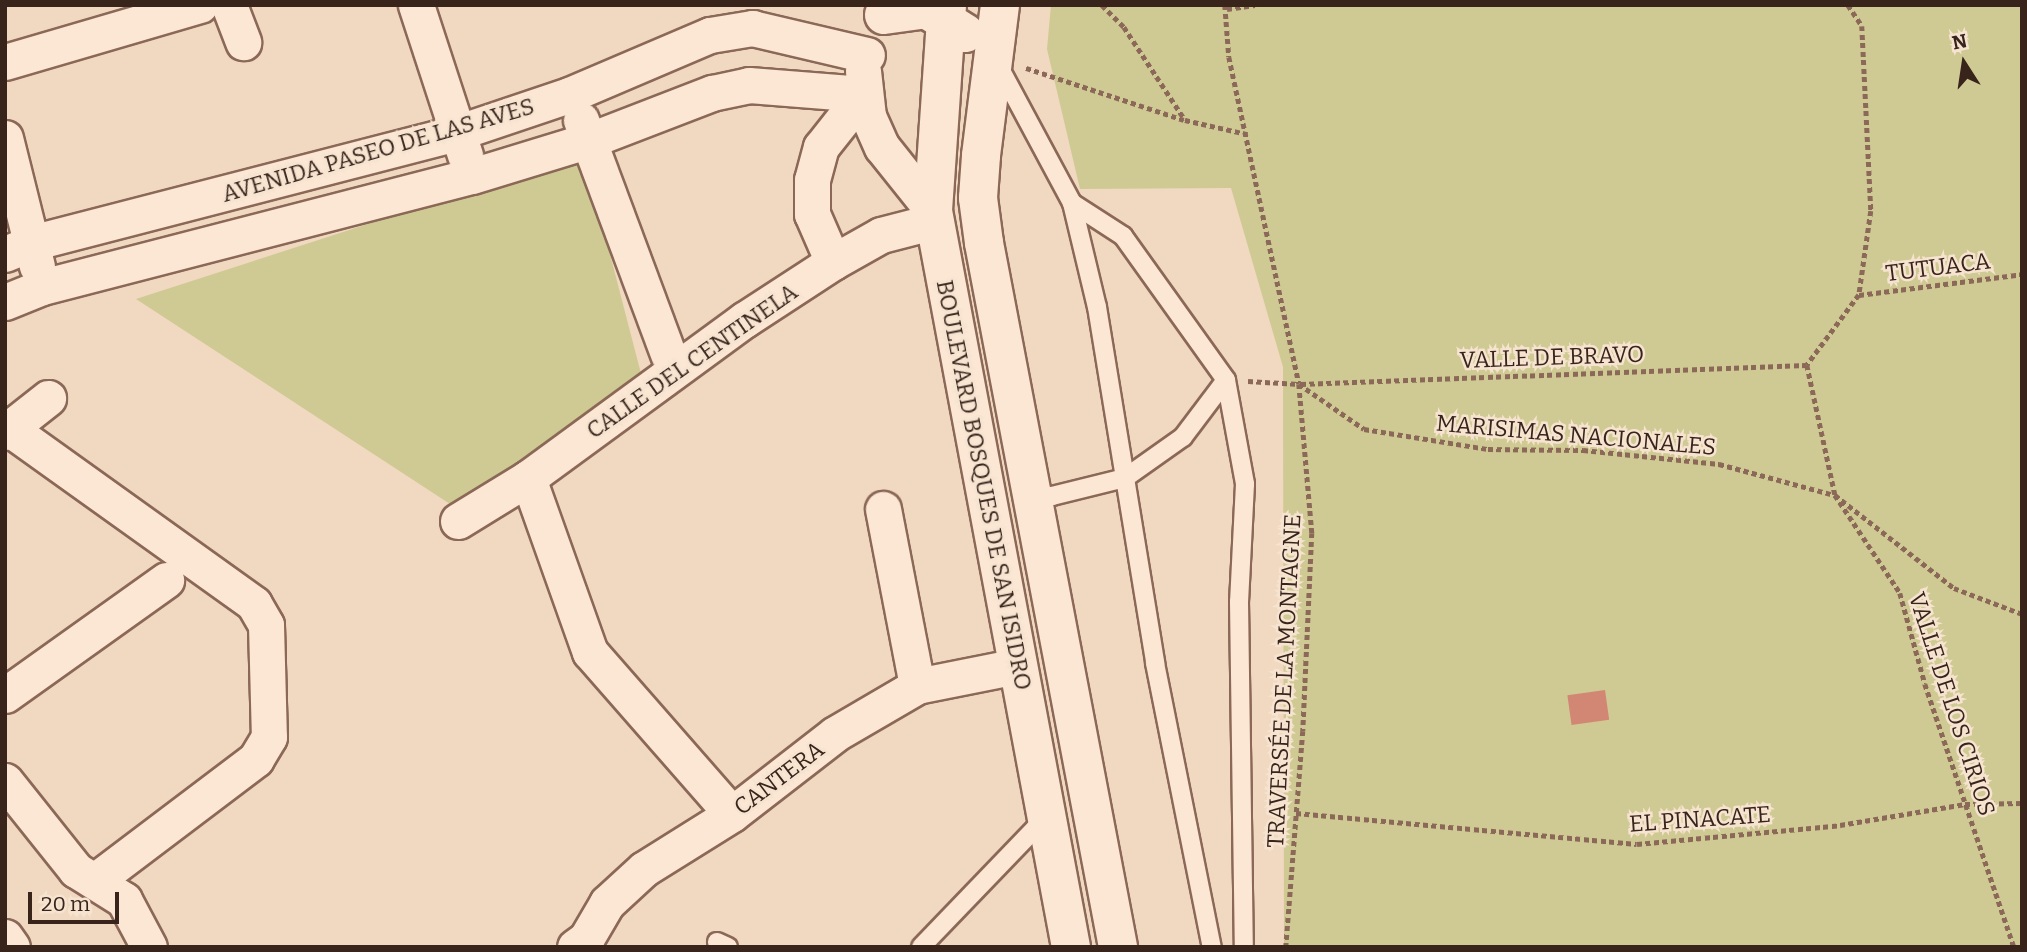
<!DOCTYPE html>
<meta charset="utf-8">
<style>
body{margin:0}
#map{position:relative;width:2027px;height:952px;overflow:hidden;background:#f1d8c0;font-family:Bitter,serif}
div>[style]{position:absolute}
[style*='--x']{left:calc(var(--x)*1px);top:calc(var(--y)*1px);width:calc(var(--w)*1px);rotate:calc(var(--a)*1deg)}
.green>*{inset:0;background:#cfca93}
.building>*{inset:0;background:#d18773;transform-origin:0 0}
.path>*{height:4.5px;margin-top:-2.25px;transform-origin:0;background:repeating-linear-gradient(90deg,#8b6857 0 5px,transparent 0 8.5px)}
.roads{filter:drop-shadow(2px 0 #8b6857) drop-shadow(-2px 0 #8b6857) drop-shadow(0 2px #8b6857) drop-shadow(0 -2px #8b6857)}
.lane>*{height:18px;margin:-9px;padding:0 9px;transform-origin:9px;border-radius:9px;background:#fbe7d4}
.street>*{height:35px;margin:-17.5px;padding:0 17.5px;transform-origin:17.5px;border-radius:17.5px;background:#fbe7d4}
.secondary>*{height:38px;margin:-19px;padding:0 19px;transform-origin:19px;border-radius:19px;background:#fbe7d4}
span{translate:-50% -50%;white-space:nowrap;text-align:center;line-height:1.15;-webkit-text-stroke:5px #f7e4d0;paint-order:stroke}
.street-label{font-size:23px;color:#39241c}
.frame{position:absolute;inset:0;border:7px solid #39241c;pointer-events:none}
.north{position:absolute;left:1929px;top:28px;width:70px;height:70px;-webkit-text-stroke:5px #f7e4d0;paint-order:stroke;rotate:348deg;font-size:19px;font-weight:700;line-height:28px;text-align:center;color:#39241c}
.north::after{content:'';display:block;margin:auto;width:24px;height:32px;background:#39241c;clip-path:polygon(50% 0,100% 100%,50% 72%,0 100%)}
.scale{position:absolute;left:28px;top:892px;width:91px;height:32px;box-sizing:border-box;border:4px solid #39241c;border-top:0;padding-left:9px;font-size:21px;line-height:24px;white-space:nowrap;color:#39241c;-webkit-text-stroke:5px #f7e4d0;paint-order:stroke}
</style>
<div id="map">
<div class="green">
<div style="clip-path:polygon(1051px 5px,2022px 5px,2022px 947px,1284px 947px,1283px 367px,1231px 188px,1080px 189px,1047px 49px)"></div>
<div style="clip-path:polygon(584px 154px,645px 389px,473px 519px,136px 299px)"></div>
</div>
<div class="building">
<div style="left:1605px;top:690px;width:30px;height:38px;rotate:82deg"></div>
</div>
<div class="path">
<div style="--x:1102;--y:5;--w:31;--a:45"></div>
<div style="--x:1124;--y:27;--w:111;--a:56.7"></div>
<div style="--x:1185;--y:120;--w:64;--a:12.7"></div>
<div style="--x:1225;--y:5;--w:52;--a:85.6"></div>
<div style="--x:1229;--y:57;--w:334;--a:77.9"></div>
<div style="--x:1299;--y:384;--w:150;--a:85"></div>
<div style="--x:1312;--y:533;--w:198;--a:92.6"></div>
<div style="--x:1303;--y:731;--w:217;--a:94.5"></div>
<div style="--x:1848;--y:5;--w:25;--a:56"></div>
<div style="--x:1862;--y:26;--w:185;--a:87.2"></div>
<div style="--x:1871;--y:211;--w:85;--a:98.1"></div>
<div style="--x:1859;--y:295;--w:87;--a:126.6"></div>
<div style="--x:1807;--y:365;--w:133;--a:77.8"></div>
<div style="--x:1835;--y:495;--w:118;--a:56.4"></div>
<div style="--x:1900;--y:593;--w:94;--a:74.6"></div>
<div style="--x:1925;--y:684;--w:278;--a:71.3"></div>
<div style="--x:1227;--y:9;--w:28;--a:-8"></div>
<div style="--x:1026;--y:68;--w:166;--a:18.2"></div>
<div style="--x:1859;--y:295;--w:164;--a:-7.3"></div>
<div style="--x:1248;--y:381;--w:51;--a:3.4"></div>
<div style="--x:1299;--y:384;--w:79;--a:34.7"></div>
<div style="--x:1364;--y:429;--w:126;--a:9.2"></div>
<div style="--x:1488;--y:449;--w:95;--a:0.6"></div>
<div style="--x:1583;--y:450;--w:137;--a:5.9"></div>
<div style="--x:1719;--y:464;--w:120;--a:15"></div>
<div style="--x:1835;--y:495;--w:151;--a:38"></div>
<div style="--x:1954;--y:588;--w:73;--a:20.9"></div>
<div style="--x:1301;--y:384;--w:506;--a:-2.15"></div>
<div style="--x:1296;--y:813;--w:342;--a:5.2"></div>
<div style="--x:1637;--y:844;--w:204;--a:-5.3"></div>
<div style="--x:1840;--y:825;--w:127;--a:-9.5"></div>
<div style="--x:1965;--y:804;--w:57;--a:-1"></div>
</div>
<div class="roads">
<div class="lane">
<div style="--x:998;--y:65;--w:157;--a:61.8"></div>
<div style="--x:1072;--y:203;--w:61;--a:32.9"></div>
<div style="--x:1123;--y:236;--w:177;--a:54.4"></div>
<div style="--x:1226;--y:380;--w:106;--a:79.6"></div>
<div style="--x:1245;--y:484;--w:118;--a:92.9"></div>
<div style="--x:1239;--y:602;--w:345;--a:89.2"></div>
<div style="--x:1072;--y:203;--w:107;--a:76.5"></div>
<div style="--x:1097;--y:307;--w:361;--a:80.7"></div>
<div style="--x:1155;--y:663;--w:290;--a:78.7"></div>
<div style="--x:1032;--y:495;--w:20;--a:3"></div>
<div style="--x:1052;--y:496;--w:75;--a:-13.9"></div>
<div style="--x:1125;--y:478;--w:71;--a:-35.3"></div>
<div style="--x:1183;--y:437;--w:71;--a:-53"></div>
<div style="--x:717;--y:942;--w:12;--a:24"></div>
<div style="--x:921;--y:947;--w:180;--a:-46.1"></div>
</div>
<div class="street">
<div style="--x:229;--y:5;--w:40;--a:69"></div>
<div style="--x:416;--y:5;--w:158;--a:71.9"></div>
<div style="--x:5;--y:62;--w:203;--a:-16.3"></div>
<div style="--x:863;--y:71;--w:45;--a:83.7"></div>
<div style="--x:868;--y:116;--w:34;--a:66"></div>
<div style="--x:882;--y:147;--w:82;--a:51.4"></div>
<div style="--x:581;--y:120;--w:250;--a:69.6"></div>
<div style="--x:5;--y:138;--w:132;--a:76"></div>
<div style="--x:5;--y:254;--w:28;--a:-23"></div>
<div style="--x:31;--y:243;--w:442;--a:-14.5"></div>
<div style="--x:459;--y:132;--w:116;--a:-18.6"></div>
<div style="--x:569;--y:95;--w:153;--a:-23.1"></div>
<div style="--x:710;--y:35;--w:43;--a:-9.5"></div>
<div style="--x:752;--y:28;--w:118;--a:13.2"></div>
<div style="--x:833;--y:262;--w:52;--a:-113.6"></div>
<div style="--x:812;--y:214;--w:34;--a:-90"></div>
<div style="--x:812;--y:180;--w:34;--a:-75"></div>
<div style="--x:821;--y:147;--w:68;--a:-51.6"></div>
<div style="--x:5;--y:302;--w:40;--a:-22"></div>
<div style="--x:42;--y:287;--w:444;--a:-14.5"></div>
<div style="--x:472;--y:176;--w:123;--a:-17"></div>
<div style="--x:590;--y:140;--w:131;--a:-21.1"></div>
<div style="--x:712;--y:93;--w:38;--a:-12"></div>
<div style="--x:749;--y:85;--w:114;--a:4.5"></div>
<div style="--x:10;--y:429;--w:300;--a:35.6"></div>
<div style="--x:254;--y:604;--w:24;--a:60"></div>
<div style="--x:266;--y:625;--w:112;--a:88.5"></div>
<div style="--x:269;--y:737;--w:26;--a:121"></div>
<div style="--x:256;--y:759;--w:201;--a:142.9"></div>
<div style="--x:5;--y:432;--w:55;--a:-38.3"></div>
<div style="--x:528;--y:478;--w:185;--a:70.4"></div>
<div style="--x:590;--y:652;--w:215;--a:48.8"></div>
<div style="--x:883;--y:509;--w:180;--a:79.1"></div>
<div style="--x:458;--y:521;--w:82;--a:-31.6"></div>
<div style="--x:528;--y:478;--w:268;--a:-36.2"></div>
<div style="--x:744;--y:320;--w:106;--a:-33.1"></div>
<div style="--x:833;--y:262;--w:55;--a:-29.4"></div>
<div style="--x:881;--y:235;--w:56;--a:-14.5"></div>
<div style="--x:5;--y:695;--w:198;--a:-35.5"></div>
<div style="--x:5;--y:781;--w:114;--a:51.4"></div>
<div style="--x:76;--y:870;--w:57;--a:32"></div>
<div style="--x:124;--y:900;--w:53;--a:62"></div>
<div style="--x:5;--y:937;--w:12;--a:55"></div>
<div style="--x:575;--y:947;--w:14;--a:-36"></div>
<div style="--x:586;--y:939;--w:42;--a:-59.7"></div>
<div style="--x:607;--y:903;--w:50;--a:-42.6"></div>
<div style="--x:644;--y:869;--w:104;--a:-32"></div>
<div style="--x:732;--y:814;--w:130;--a:-37.8"></div>
<div style="--x:835;--y:734;--w:95;--a:-30.3"></div>
<div style="--x:917;--y:686;--w:102;--a:-11.3"></div>
</div>
<div class="secondary">
<div style="--x:947;--y:5;--w:206;--a:93.9"></div>
<div style="--x:933;--y:211;--w:749;--a:79.38"></div>
<div style="--x:1000;--y:5;--w:152;--a:97.2"></div>
<div style="--x:981;--y:156;--w:42;--a:94.1"></div>
<div style="--x:978;--y:198;--w:45;--a:82.4"></div>
<div style="--x:984;--y:243;--w:717;--a:79.22"></div>
<div style="--x:884;--y:15;--w:42;--a:-8.1"></div>
<div style="--x:926;--y:9;--w:46;--a:31.6"></div>
</div>
</div>
<div class="street-label">
<span style="left:378px;top:150px;rotate:-16deg">AVENIDA PASEO DE LAS AVES</span>
<span style="left:1938px;top:267px;rotate:-7deg">TUTUACA</span>
<span style="left:1552px;top:357px;rotate:-2deg">VALLE DE BRAVO</span>
<span style="left:692px;top:361px;rotate:-35deg">CALLE DEL CENTINELA</span>
<span style="left:1576px;top:435px;rotate:5deg">MARISIMAS NACIONALES</span>
<span style="left:984px;top:485px;rotate:79deg">BOULEVARD BOSQUES DE SAN ISIDRO</span>
<span style="left:1284px;top:681px;rotate:-87deg">TRAVERSÉE DE LA MONTAGNE</span>
<span style="left:1952px;top:704px;rotate:72deg">VALLE DE LOS CIRIOS</span>
<span style="left:779px;top:778px;rotate:-37deg">CANTERA</span>
<span style="left:1700px;top:819px;rotate:-4deg">EL PINACATE</span>
</div>
<div class="frame"></div>
<div class="north">N</div>
<div class="scale">20 m</div>
</div>
